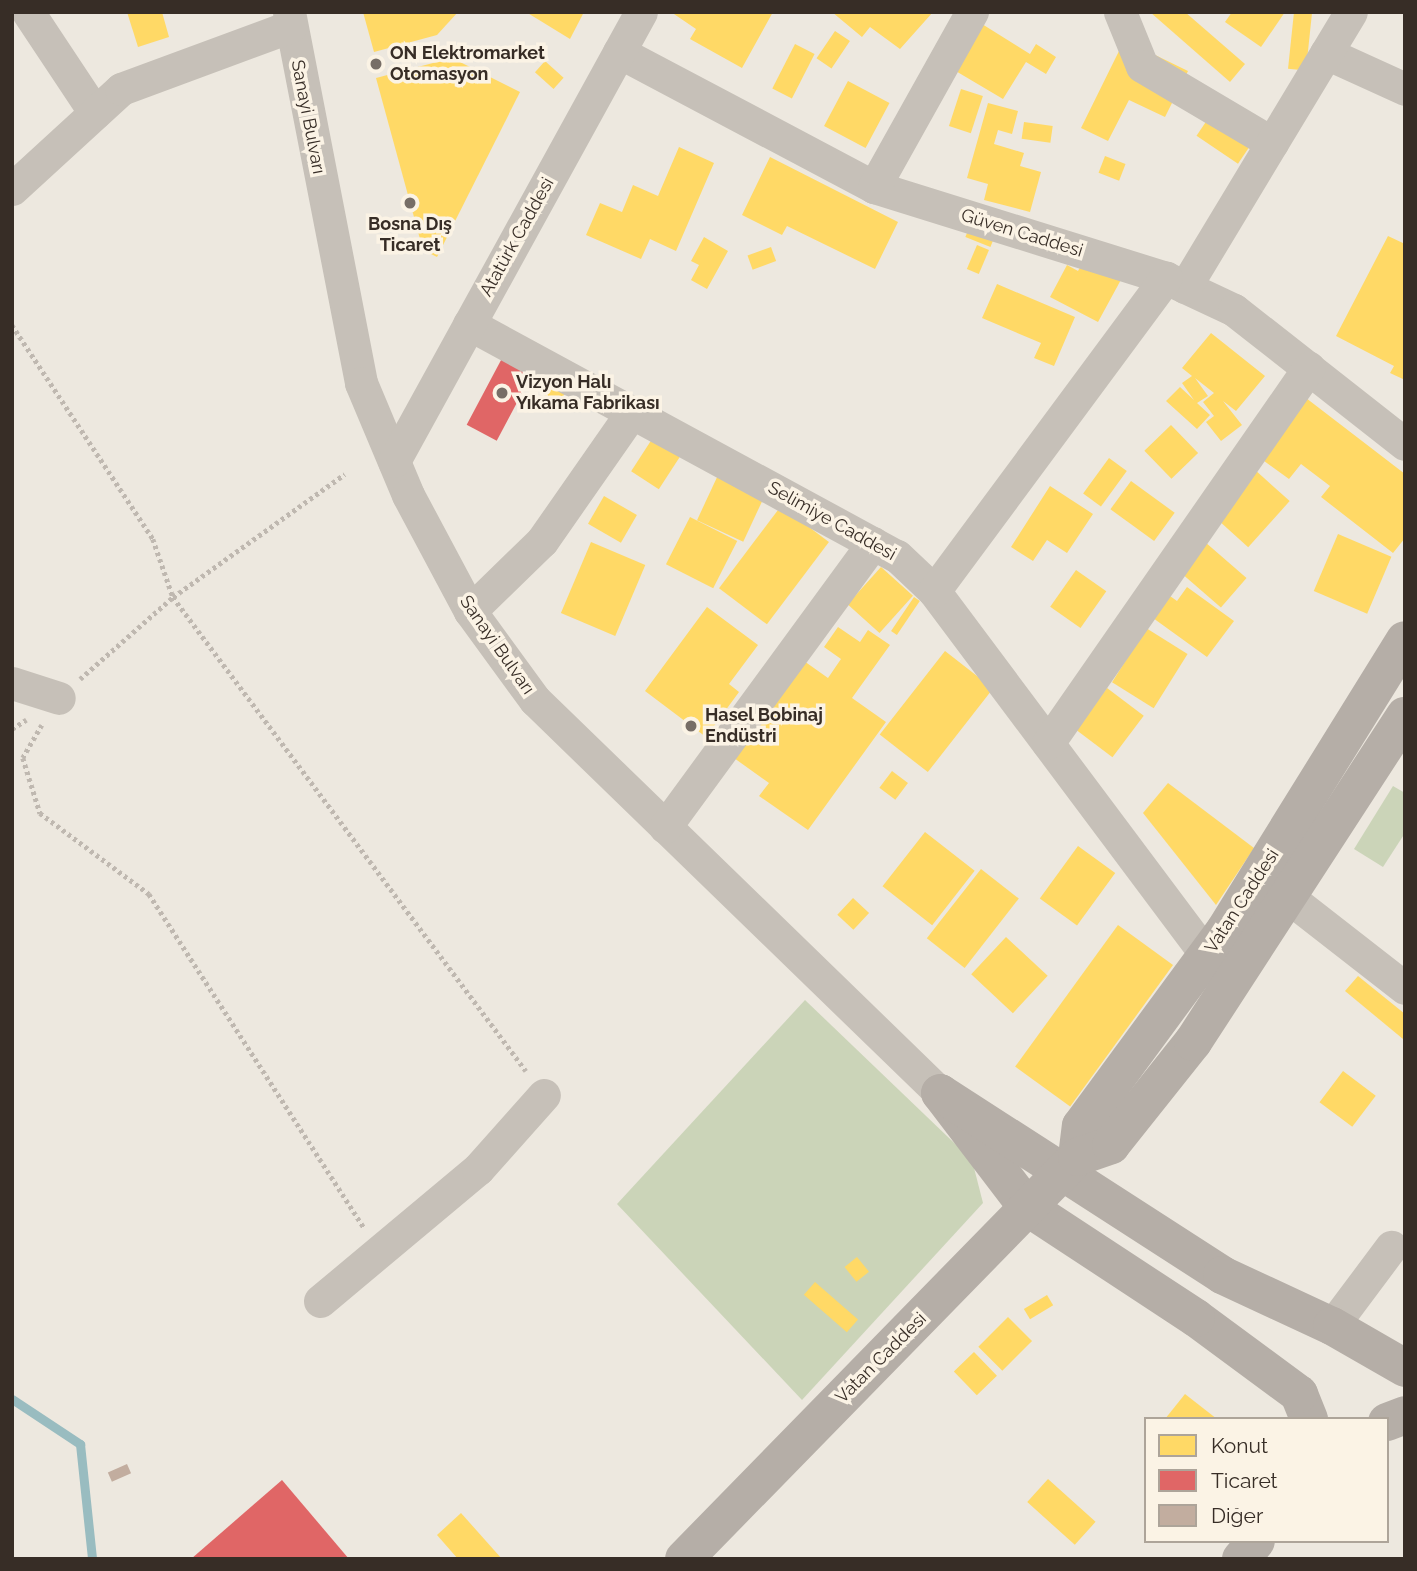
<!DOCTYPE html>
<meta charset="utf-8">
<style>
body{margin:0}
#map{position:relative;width:1417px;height:1571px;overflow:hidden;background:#ede8df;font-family:Raleway,sans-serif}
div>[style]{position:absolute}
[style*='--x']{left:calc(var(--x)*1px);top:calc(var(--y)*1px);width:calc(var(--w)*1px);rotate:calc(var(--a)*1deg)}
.green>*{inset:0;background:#cbd4b8}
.homes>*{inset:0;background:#ffd966;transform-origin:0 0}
.shops>*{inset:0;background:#e06666;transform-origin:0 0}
.stream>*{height:9px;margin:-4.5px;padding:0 4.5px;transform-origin:4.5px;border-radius:4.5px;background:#99bcc0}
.building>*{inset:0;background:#c2ad9f;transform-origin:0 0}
.path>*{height:4.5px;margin-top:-2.25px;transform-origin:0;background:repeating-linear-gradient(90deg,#bfb8b0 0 3.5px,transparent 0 7px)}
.minor>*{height:33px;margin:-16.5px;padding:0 16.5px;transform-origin:16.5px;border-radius:16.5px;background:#c6c0b8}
.major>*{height:38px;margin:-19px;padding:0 19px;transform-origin:19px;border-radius:19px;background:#b5aea7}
.dots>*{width:19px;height:19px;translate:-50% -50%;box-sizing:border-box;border:4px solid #fbf3e5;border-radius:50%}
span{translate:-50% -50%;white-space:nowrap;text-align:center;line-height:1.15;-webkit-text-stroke:7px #fbf3e5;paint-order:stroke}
.poi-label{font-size:18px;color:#372d26;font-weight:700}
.left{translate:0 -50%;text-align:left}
.street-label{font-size:18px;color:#372d26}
.frame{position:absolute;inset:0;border:14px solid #372d26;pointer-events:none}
.legend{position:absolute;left:1144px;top:1417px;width:245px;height:126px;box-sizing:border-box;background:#fbf3e5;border:2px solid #ada499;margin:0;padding:9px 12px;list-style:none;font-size:21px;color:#372d26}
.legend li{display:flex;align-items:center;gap:14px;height:35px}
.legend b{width:35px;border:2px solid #ada499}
</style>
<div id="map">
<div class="green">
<div style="clip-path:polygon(1393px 786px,1405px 793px,1405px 833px,1383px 867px,1354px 849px)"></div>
<div style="clip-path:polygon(805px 1000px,972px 1160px,983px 1203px,802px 1400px,617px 1204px)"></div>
</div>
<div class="homes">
<div style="clip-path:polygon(127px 12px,162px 12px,169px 37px,138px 47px)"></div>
<div style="clip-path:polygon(363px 12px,458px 12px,437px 35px,374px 52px)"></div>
<div style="clip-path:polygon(526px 12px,584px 12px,570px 39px)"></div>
<div style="clip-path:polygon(671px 12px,773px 12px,742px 68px,690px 39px,696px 29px)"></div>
<div style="clip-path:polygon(832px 12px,933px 12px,900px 49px,870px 27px,862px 37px)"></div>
<div style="clip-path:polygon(1150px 12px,1185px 12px,1245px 64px,1230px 82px)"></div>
<div style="clip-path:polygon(1232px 12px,1285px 12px,1261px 47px,1225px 22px)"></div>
<div style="left:1294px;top:12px;width:18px;height:57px;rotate:6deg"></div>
<div style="clip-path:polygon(982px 24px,1030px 54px,1036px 44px,1056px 57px,1046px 74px,1026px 62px,1003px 99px,954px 70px)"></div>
<div style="left:835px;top:31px;width:18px;height:33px;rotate:34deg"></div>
<div style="left:795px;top:44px;width:22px;height:50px;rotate:27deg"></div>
<div style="clip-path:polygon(1119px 51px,1147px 51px,1188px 71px,1165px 117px,1129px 100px,1108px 141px,1081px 128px)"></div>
<div style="clip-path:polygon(452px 58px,520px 92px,437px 257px,423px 250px,376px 78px)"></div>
<div style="left:545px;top:61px;width:25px;height:15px;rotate:42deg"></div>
<div style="left:848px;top:81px;width:47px;height:51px;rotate:28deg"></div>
<div style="left:961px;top:89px;width:23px;height:39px;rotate:18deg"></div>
<div style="left:1220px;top:101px;width:50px;height:42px;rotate:34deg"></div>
<div style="clip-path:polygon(988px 103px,1018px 111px,1012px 134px,998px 130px,994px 144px,1024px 153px,1020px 166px,1041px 172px,1030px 212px,984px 200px,988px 184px,967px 178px)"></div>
<div style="left:1024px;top:122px;width:29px;height:17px;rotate:8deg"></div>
<div style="clip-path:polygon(679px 147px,714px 163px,676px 251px,650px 239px,641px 259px,586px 235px,600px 203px,622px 212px,633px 185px,658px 196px)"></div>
<div style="left:1105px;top:156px;width:22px;height:18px;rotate:21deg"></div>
<div style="clip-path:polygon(770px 157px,898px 222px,875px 269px,787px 226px,782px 235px,742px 215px)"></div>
<div style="left:971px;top:223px;width:27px;height:15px;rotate:22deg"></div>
<div style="clip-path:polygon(1388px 236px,1405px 244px,1405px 380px,1390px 373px,1394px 366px,1336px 336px)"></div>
<div style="clip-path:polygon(704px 237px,728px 251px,707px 289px,691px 280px,699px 265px,691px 261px)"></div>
<div style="left:977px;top:245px;width:13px;height:26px;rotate:23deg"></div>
<div style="left:771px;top:247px;width:15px;height:25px;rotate:70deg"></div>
<div style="clip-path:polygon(1086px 256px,1123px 276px,1098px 322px,1050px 297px,1067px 265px,1078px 271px)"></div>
<div style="clip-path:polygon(997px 284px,1075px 317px,1054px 366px,1034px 358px,1041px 343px,982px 318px)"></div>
<div style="clip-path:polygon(1211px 333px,1265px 376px,1236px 411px,1223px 401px,1242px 425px,1221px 441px,1206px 422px,1214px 416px,1203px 402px,1214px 393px,1195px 378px,1208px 396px,1197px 403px,1210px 415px,1197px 429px,1166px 401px,1180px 387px,1194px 400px,1182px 383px,1192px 376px,1182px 368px)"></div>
<div style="left:550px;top:385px;width:17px;height:21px;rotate:28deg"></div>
<div style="clip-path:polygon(1306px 398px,1405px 474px,1405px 538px,1393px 553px,1321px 497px,1330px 486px,1301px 464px,1289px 479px,1260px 458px)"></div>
<div style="left:1171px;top:425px;width:39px;height:37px;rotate:46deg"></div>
<div style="left:654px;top:436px;width:33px;height:42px;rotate:33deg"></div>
<div style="left:1109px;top:458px;width:22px;height:44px;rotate:36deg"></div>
<div style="left:1254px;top:469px;width:48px;height:62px;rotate:42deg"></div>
<div style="left:719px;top:473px;width:51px;height:52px;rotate:25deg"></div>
<div style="left:1131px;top:481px;width:54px;height:35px;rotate:36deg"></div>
<div style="clip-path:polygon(1050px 486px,1093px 514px,1067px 553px,1047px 540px,1033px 561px,1011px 547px)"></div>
<div style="left:604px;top:496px;width:38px;height:32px;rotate:30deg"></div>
<div style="left:781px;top:506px;width:60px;height:103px;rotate:37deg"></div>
<div style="left:690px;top:517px;width:53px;height:53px;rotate:27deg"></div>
<div style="left:1338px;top:534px;width:58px;height:62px;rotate:23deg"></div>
<div style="left:591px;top:542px;width:59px;height:77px;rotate:23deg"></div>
<div style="left:1205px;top:542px;width:55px;height:39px;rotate:41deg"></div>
<div style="left:881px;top:567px;width:43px;height:50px;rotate:42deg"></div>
<div style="left:1076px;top:570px;width:37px;height:45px;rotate:35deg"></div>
<div style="clip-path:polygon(1187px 587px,1234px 621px,1207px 657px,1153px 618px,1170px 596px,1177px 601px)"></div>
<div style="left:914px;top:597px;width:7px;height:41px;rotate:34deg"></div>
<div style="clip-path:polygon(707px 607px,758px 645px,729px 684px,739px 692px,706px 737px,645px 691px)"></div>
<div style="clip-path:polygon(838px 627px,860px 642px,868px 630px,890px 645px,852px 698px,886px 722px,808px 830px,759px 796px,769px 783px,734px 758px,804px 661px,828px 678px,841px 659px,824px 647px)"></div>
<div style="left:1146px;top:628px;width:49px;height:64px;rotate:32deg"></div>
<div style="left:945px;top:651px;width:61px;height:106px;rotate:38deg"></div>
<div style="left:1107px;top:688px;width:46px;height:52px;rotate:37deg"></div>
<div style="left:892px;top:771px;width:20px;height:21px;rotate:37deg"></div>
<div style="clip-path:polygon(1168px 783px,1254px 848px,1216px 905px,1143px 813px)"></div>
<div style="left:925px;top:832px;width:63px;height:69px;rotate:38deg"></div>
<div style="left:1078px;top:846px;width:46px;height:65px;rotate:36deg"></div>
<div style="left:981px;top:869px;width:48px;height:88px;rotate:38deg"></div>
<div style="left:853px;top:898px;width:22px;height:23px;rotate:43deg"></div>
<div style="left:1118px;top:925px;width:68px;height:175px;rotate:36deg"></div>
<div style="left:1006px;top:937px;width:57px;height:51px;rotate:43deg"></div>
<div style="clip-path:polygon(1358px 976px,1405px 1014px,1403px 1039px,1345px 991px)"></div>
<div style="left:1343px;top:1071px;width:41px;height:39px;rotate:37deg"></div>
<div style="left:857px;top:1257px;width:19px;height:16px;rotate:51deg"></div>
<div style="left:815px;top:1282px;width:57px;height:17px;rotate:41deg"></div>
<div style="left:1047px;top:1295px;width:12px;height:27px;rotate:59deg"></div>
<div style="left:1008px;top:1317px;width:34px;height:42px;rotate:45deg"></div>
<div style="left:974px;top:1352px;width:33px;height:28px;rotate:46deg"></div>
<div style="clip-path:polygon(1185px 1394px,1217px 1419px,1165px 1419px)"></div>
<div style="left:1048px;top:1479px;width:64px;height:31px;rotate:42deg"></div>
<div style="clip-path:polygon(461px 1513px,502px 1559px,458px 1559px,437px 1535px)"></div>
</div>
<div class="shops">
<div style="left:508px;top:347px;width:34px;height:88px;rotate:28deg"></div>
<div style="clip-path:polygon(282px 1480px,349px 1559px,191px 1559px)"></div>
</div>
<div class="stream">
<div style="--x:12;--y:1399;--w:82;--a:33.5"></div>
<div style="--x:80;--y:1444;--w:116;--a:84"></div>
</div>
<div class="building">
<div style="left:127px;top:1464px;width:10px;height:21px;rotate:66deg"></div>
</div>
<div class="path">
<div style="--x:12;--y:325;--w:256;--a:56.6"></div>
<div style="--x:153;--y:539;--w:61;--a:71"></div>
<div style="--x:173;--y:597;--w:591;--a:53.32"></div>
<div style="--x:80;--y:679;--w:124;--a:-41.4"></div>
<div style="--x:173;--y:597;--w:211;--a:-35.6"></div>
<div style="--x:42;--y:725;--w:38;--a:120"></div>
<div style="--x:23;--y:758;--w:58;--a:72.8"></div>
<div style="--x:40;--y:813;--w:136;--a:36.6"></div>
<div style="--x:149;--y:894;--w:396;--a:57.2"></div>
<div style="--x:12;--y:729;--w:17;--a:-33"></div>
</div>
<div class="minor">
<div style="--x:28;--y:12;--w:121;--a:56.4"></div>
<div style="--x:289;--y:12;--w:378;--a:79"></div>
<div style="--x:361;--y:383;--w:121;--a:67.2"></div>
<div style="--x:408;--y:495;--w:132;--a:61.9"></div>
<div style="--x:470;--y:611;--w:110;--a:53.9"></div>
<div style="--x:535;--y:700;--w:564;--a:44.14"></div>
<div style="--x:1120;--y:12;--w:58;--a:67.8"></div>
<div style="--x:1142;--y:66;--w:151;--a:30.6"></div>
<div style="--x:619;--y:52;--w:289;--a:27.9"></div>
<div style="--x:874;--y:187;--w:306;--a:17.3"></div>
<div style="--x:1166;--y:278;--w:75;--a:25.2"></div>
<div style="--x:1234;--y:310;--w:217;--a:38.1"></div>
<div style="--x:1326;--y:53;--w:87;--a:24.5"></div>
<div style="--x:874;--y:187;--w:201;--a:-60.8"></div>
<div style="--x:12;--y:189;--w:148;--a:-42.5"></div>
<div style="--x:121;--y:89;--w:181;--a:-20.3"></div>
<div style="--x:1185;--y:287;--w:321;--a:-58.9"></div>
<div style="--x:469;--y:324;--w:487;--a:28.5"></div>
<div style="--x:897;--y:556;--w:51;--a:43.4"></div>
<div style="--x:934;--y:591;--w:456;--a:53.2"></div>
<div style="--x:394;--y:461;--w:512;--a:-61.18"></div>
<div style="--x:934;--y:591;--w:390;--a:-53.5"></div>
<div style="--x:470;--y:611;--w:100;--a:-44.2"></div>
<div style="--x:542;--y:541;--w:157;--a:-55.1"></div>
<div style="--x:12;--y:683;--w:49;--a:17.7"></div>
<div style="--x:1048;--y:743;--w:457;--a:-55.2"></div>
<div style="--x:665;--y:827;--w:352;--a:-53.8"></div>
<div style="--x:1288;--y:897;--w:148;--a:37.9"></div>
<div style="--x:320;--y:1301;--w:206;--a:-39.9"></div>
<div style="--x:478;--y:1169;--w:99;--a:-48.3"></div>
<div style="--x:1332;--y:1326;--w:99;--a:-53.2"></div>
</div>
<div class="major">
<div style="--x:1077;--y:1157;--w:31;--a:-83"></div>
<div style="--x:1081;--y:1126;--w:243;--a:-53.7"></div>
<div style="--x:1225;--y:930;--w:341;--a:-58.2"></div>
<div style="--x:1309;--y:1419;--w:27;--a:-112"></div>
<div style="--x:1299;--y:1394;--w:128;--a:-143.6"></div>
<div style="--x:1196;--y:1318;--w:202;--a:-146.7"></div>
<div style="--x:1027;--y:1207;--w:143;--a:-127.3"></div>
<div style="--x:940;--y:1093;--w:336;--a:32.8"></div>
<div style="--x:1222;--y:1275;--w:121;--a:24.9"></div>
<div style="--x:1332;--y:1326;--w:84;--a:29.9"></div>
<div style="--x:1387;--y:1422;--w:19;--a:-21"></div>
<div style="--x:684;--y:1559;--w:562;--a:-45.65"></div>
<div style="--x:1077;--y:1157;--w:36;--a:-19"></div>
<div style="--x:1111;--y:1145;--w:132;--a:-51.5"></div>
<div style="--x:1193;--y:1042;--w:389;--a:-57"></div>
<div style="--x:1241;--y:1559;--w:23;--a:-50"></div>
</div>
<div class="dots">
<div style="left:376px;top:64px;background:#776e67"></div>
<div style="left:410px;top:203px;background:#776e67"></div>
<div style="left:502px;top:393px;background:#776e67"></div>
<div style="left:691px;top:726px;background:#776e67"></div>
</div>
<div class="poi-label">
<span class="left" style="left:390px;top:64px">ON Elektromarket<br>Otomasyon</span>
<span style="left:410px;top:235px">Bosna Dış<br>Ticaret</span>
<span class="left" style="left:516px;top:393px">Vizyon Halı<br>Yıkama Fabrikası</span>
<span class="left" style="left:705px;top:726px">Hasel Bobinaj<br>Endüstri</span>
</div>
<div class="street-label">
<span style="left:308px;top:117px;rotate:79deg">Sanayi Bulvarı</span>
<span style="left:1022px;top:233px;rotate:17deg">Güven Caddesi</span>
<span style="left:517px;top:237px;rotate:-61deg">Atatürk Caddesi</span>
<span style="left:832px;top:521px;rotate:29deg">Selimiye Caddesi</span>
<span style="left:497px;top:645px;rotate:55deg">Sanayi Bulvarı</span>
<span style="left:1242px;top:901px;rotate:-57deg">Vatan Caddesi</span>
<span style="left:881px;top:1358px;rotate:-45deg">Vatan Caddesi</span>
</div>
<div class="frame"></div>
<ul class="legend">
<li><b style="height:19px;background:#ffd966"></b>Konut</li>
<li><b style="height:19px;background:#e06666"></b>Ticaret</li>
<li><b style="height:19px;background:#c2ad9f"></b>Diğer</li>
</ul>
</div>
